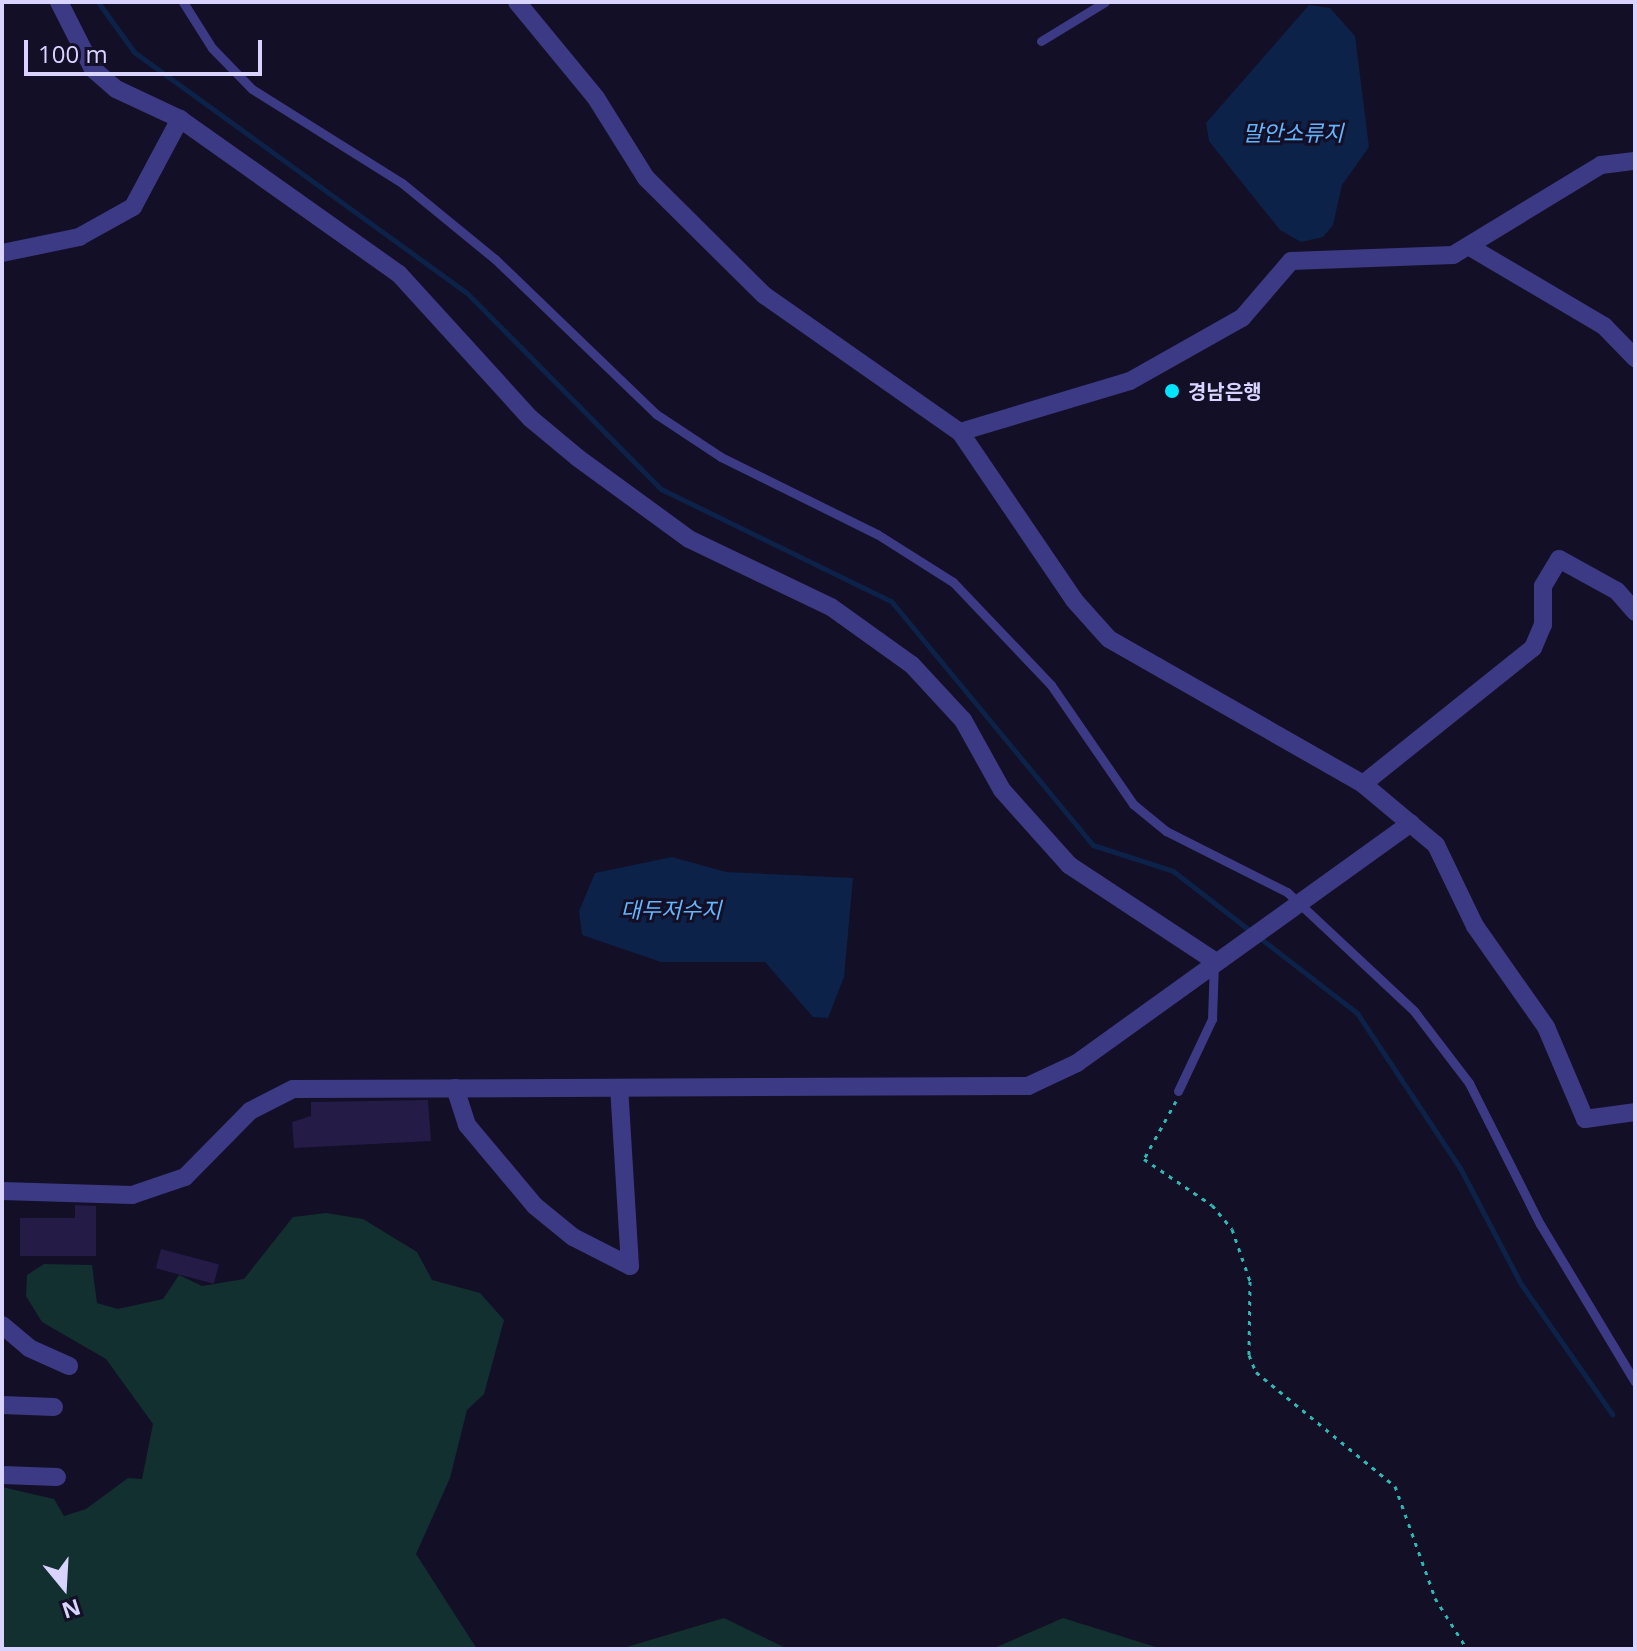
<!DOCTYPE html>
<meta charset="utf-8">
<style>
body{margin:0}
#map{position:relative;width:1637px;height:1651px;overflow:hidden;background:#130f26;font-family:"Open Sans","Noto Sans KR",sans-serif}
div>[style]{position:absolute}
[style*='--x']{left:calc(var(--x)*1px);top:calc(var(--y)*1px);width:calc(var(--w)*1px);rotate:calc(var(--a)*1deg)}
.green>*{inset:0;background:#12302f}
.water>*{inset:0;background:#0c2248}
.stream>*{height:5px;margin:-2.5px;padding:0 2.5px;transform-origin:2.5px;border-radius:2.5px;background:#0c2248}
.building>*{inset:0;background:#241b47;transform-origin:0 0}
.path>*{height:3px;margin-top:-1.5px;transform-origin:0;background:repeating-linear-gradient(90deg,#2fb8b0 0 4px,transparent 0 10px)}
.service>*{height:9px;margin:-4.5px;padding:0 4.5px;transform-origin:4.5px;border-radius:4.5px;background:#3d3a85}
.minor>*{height:18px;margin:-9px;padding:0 9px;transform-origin:9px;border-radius:9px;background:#3d3a85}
.dots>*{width:22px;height:22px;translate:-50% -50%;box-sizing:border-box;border:4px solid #130f26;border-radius:50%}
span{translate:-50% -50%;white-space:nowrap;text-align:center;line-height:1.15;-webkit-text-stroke:6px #130f26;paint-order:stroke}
.poi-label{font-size:20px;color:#d9d4ff;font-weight:700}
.left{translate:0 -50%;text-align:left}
.water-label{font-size:22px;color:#62b6ff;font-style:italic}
.frame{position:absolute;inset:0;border:4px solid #d9d4ff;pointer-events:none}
.north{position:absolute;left:24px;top:1547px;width:80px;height:80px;-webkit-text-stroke:6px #130f26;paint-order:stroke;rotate:162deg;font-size:22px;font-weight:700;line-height:32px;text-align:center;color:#d9d4ff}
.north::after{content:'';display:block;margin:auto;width:28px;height:36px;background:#d9d4ff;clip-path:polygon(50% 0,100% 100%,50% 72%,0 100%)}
.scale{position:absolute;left:24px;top:40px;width:238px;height:36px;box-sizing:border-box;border:4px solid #d9d4ff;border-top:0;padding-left:10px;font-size:24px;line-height:28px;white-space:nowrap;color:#d9d4ff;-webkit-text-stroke:6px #130f26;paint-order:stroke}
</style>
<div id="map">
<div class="green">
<div style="clip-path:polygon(326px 1213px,363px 1219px,417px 1252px,432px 1280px,480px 1293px,504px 1320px,484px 1394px,467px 1410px,450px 1478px,416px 1554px,477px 1649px,2px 1649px,2px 1487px,54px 1499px,64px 1516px,86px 1509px,128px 1478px,142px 1479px,153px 1424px,106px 1359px,42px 1322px,26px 1296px,27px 1275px,44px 1264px,92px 1265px,97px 1303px,118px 1309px,163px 1299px,179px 1275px,202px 1286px,244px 1279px,293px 1217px)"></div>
<div style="clip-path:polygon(724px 1618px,788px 1649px,620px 1649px)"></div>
<div style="clip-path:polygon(1063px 1618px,1162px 1649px,992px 1649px)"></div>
</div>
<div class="water">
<div style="clip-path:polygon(1309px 5px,1330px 8px,1355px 36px,1369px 147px,1342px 185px,1333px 225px,1323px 237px,1301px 242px,1280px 230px,1235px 174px,1209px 141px,1206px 123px)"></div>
<div style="clip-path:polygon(672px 857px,726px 872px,853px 878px,844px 977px,828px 1018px,813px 1017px,765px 962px,661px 962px,582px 935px,579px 911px,595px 873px)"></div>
</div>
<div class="stream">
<div style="--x:98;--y:2;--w:62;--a:54.2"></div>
<div style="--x:134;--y:52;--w:411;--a:35.9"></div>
<div style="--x:467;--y:293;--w:276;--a:45.3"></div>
<div style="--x:661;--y:489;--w:256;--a:26"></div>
<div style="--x:891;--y:601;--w:317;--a:50.4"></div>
<div style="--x:1093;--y:845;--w:84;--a:18"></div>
<div style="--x:1173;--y:871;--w:100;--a:37.7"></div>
<div style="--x:1260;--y:938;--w:123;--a:37.7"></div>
<div style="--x:1357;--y:1013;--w:186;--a:56.4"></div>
<div style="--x:1460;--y:1168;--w:131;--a:62.3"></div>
<div style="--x:1521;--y:1284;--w:159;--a:55"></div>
</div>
<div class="building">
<div style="clip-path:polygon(428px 1100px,431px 1141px,294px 1148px,292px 1122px,311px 1116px,311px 1102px)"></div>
<div style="clip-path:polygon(75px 1205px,96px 1206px,96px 1256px,20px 1256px,20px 1218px,75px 1218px)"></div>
<div style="left:161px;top:1249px;width:60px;height:20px;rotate:15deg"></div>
</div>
<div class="path">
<div style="--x:1176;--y:1101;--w:66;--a:118.9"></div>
<div style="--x:1144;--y:1159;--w:82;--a:34.1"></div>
<div style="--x:1212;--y:1205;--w:31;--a:50"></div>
<div style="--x:1232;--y:1229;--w:55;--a:70.9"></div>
<div style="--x:1250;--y:1281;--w:74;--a:90.8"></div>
<div style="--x:1249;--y:1355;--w:18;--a:68"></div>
<div style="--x:1256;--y:1372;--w:180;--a:39.4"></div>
<div style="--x:1395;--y:1486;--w:119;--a:70.3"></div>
<div style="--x:1435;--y:1598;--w:60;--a:57.9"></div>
</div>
<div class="service">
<div style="--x:183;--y:2;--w:54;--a:57.8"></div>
<div style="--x:212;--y:48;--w:57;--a:45.7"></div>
<div style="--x:252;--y:89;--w:177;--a:32.1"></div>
<div style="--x:402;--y:183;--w:120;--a:39.3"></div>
<div style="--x:495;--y:259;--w:223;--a:43.9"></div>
<div style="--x:656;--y:414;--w:78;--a:33.5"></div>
<div style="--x:721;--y:457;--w:174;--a:26.3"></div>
<div style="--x:877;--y:534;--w:90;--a:32.3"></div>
<div style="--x:953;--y:582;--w:142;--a:46.4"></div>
<div style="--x:1051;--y:685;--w:145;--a:55.4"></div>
<div style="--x:1133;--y:804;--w:43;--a:39.3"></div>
<div style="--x:1166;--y:831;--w:136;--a:26.8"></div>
<div style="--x:1287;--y:892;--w:174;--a:43.1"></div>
<div style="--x:1414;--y:1011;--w:91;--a:52.6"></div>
<div style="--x:1469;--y:1083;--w:158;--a:63.3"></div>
<div style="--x:1540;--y:1224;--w:184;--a:59"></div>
<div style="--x:1041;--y:41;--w:75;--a:-31.4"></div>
<div style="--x:1178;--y:1091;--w:80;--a:-64.7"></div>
<div style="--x:1212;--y:1019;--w:56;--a:-88"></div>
</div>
<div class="minor">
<div style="--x:59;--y:2;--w:75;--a:63.1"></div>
<div style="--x:93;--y:69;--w:30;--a:41"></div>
<div style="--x:116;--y:89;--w:71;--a:25.1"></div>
<div style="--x:180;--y:119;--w:268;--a:35.3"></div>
<div style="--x:399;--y:274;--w:195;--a:47.7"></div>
<div style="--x:530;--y:418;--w:62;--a:39.8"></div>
<div style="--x:578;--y:458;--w:137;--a:36.1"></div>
<div style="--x:689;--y:539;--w:157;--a:25.6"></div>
<div style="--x:831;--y:607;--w:100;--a:35.6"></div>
<div style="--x:912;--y:665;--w:75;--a:47.2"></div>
<div style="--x:963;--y:720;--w:80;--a:60.9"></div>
<div style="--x:1002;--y:790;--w:101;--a:48.2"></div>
<div style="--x:1069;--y:865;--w:173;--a:33.4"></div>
<div style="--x:517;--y:2;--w:124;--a:50.5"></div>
<div style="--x:596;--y:98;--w:94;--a:58"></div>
<div style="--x:646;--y:178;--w:166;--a:44.8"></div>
<div style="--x:764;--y:295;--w:239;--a:35"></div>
<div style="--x:960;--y:432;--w:177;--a:-16.7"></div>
<div style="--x:1130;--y:381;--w:129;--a:-29.4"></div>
<div style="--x:1242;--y:318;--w:75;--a:-49.3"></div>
<div style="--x:1291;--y:261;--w:162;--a:-2.1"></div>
<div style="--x:1453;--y:255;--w:173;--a:-31.3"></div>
<div style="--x:1601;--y:165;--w:34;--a:-7"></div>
<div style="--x:1470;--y:247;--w:156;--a:30.5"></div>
<div style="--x:1604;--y:326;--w:45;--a:45.9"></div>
<div style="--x:2;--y:253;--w:79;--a:-11.7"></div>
<div style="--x:79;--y:237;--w:62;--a:-29.1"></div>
<div style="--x:133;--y:207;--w:100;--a:-61.9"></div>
<div style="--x:960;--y:432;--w:203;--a:55.8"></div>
<div style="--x:1074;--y:600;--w:52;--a:48.1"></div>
<div style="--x:1109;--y:639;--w:292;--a:29.7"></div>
<div style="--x:1363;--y:784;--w:95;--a:39.9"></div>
<div style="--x:1436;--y:845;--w:90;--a:64.3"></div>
<div style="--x:1475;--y:926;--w:123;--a:54.9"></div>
<div style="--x:1546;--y:1027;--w:100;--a:67"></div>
<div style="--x:1585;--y:1119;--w:50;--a:-8"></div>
<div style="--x:1363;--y:784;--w:218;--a:-38.7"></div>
<div style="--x:1533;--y:648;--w:25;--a:-67"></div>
<div style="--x:1543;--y:625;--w:39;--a:-90"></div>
<div style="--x:1543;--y:586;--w:31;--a:-59"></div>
<div style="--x:1559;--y:559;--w:66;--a:28.9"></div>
<div style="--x:1617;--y:591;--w:28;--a:49"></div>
<div style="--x:455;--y:1088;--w:39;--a:72"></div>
<div style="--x:467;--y:1125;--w:106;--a:50"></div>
<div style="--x:535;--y:1206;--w:49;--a:39.2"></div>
<div style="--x:573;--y:1237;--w:64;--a:27"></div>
<div style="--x:630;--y:1266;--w:178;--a:-93.5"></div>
<div style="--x:2;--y:1191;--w:130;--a:1.8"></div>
<div style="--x:132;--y:1195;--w:56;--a:-18.8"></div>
<div style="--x:185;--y:1177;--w:93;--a:-45.4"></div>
<div style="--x:250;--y:1111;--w:48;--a:-27.1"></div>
<div style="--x:293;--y:1089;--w:735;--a:-0.23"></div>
<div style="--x:1028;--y:1086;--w:54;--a:-25.1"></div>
<div style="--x:1077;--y:1063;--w:411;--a:-35.7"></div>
<div style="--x:2;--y:1325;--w:35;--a:40"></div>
<div style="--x:29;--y:1348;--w:44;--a:24.2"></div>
<div style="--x:2;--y:1405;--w:52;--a:2.2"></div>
<div style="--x:2;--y:1475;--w:55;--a:2.1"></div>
</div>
<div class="dots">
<div style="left:1172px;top:391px;background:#00e5ff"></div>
</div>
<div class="poi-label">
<span class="left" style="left:1188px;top:391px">경남은행</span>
</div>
<div class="water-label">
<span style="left:1293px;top:133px">말안소류지</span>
<span style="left:671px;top:910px">대두저수지</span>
</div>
<div class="frame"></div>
<div class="north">N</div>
<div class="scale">100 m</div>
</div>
